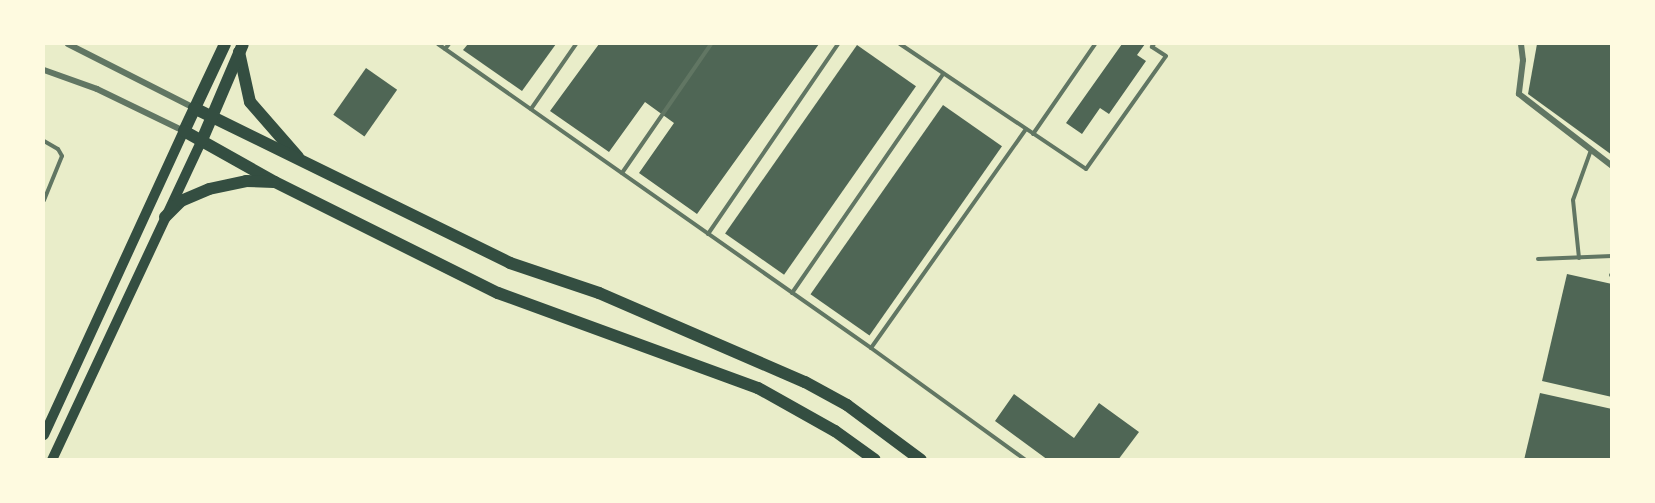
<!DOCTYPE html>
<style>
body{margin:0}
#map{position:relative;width:1655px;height:503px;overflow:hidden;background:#e9edc9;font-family:Raleway,sans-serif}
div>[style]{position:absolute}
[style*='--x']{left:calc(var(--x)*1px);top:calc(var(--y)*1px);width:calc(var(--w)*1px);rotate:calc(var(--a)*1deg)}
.building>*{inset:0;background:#4f6655;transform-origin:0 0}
.service>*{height:4px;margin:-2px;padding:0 2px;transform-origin:2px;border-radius:2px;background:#617663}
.minor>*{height:6px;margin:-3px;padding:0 3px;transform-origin:3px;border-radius:3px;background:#617663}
.secondary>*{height:10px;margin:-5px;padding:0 5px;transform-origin:5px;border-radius:5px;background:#344e41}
.primary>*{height:12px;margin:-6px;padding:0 6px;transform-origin:6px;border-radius:6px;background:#344e41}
span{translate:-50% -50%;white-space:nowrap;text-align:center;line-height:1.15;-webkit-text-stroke:4.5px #fefae0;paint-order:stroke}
.frame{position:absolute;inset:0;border:45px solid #fefae0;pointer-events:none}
</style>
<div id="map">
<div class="building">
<div style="clip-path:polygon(468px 44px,556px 44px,522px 91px,463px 50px)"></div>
<div style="clip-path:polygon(599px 44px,819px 44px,697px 214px,639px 173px,674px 123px,645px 102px,609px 152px,550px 111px)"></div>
<div style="clip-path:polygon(1122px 44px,1145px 44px,1137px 55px,1146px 61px,1109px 114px,1100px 108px,1082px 134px,1066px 123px)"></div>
<div style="clip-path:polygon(1537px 44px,1612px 44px,1612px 155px,1528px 94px)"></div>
<div style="left:857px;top:45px;width:72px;height:230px;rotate:35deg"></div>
<div style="left:366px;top:68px;width:38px;height:57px;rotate:35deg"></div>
<div style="left:943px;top:105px;width:72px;height:231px;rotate:35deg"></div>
<div style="clip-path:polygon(1567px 274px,1612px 284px,1612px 397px,1542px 381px)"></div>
<div style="clip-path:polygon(1540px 393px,1612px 409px,1612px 460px,1524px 460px)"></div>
<div style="clip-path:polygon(1014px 394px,1074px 438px,1099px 403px,1139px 432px,1118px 460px,1048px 460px,995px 421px)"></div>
</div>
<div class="service">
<div style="--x:438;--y:44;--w:529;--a:35.07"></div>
<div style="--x:871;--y:348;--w:268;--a:-54.7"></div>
<div style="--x:900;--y:44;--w:224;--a:33.9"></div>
<div style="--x:1086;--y:169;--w:138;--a:-54.7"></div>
<div style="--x:1166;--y:56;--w:17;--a:-147"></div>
<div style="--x:1152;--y:47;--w:4;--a:-56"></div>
<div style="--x:445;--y:49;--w:6;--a:-51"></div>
<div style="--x:531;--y:109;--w:79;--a:-55.3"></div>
<div style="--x:1033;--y:134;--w:109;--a:-55.4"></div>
<div style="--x:44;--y:141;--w:16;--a:30"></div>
<div style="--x:58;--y:149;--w:8;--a:60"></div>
<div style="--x:62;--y:156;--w:48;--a:112.2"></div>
<div style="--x:622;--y:173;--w:157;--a:-55.4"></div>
<div style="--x:708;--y:234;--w:230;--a:-55.6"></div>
<div style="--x:1579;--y:258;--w:58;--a:-95.9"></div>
<div style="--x:1573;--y:200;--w:53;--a:-70.2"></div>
<div style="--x:1538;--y:259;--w:74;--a:-2.3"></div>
<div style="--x:1611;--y:275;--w:1;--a:0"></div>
<div style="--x:792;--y:293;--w:266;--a:-55.4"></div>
<div style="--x:871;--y:348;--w:191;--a:35.9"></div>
</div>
<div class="minor">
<div style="--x:68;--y:44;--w:141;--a:26.9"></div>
<div style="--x:1521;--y:44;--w:16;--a:83"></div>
<div style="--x:1523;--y:60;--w:34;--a:97"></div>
<div style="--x:1519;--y:94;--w:118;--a:37.7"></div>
<div style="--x:44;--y:70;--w:56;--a:19.7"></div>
<div style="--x:97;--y:89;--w:97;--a:25.8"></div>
</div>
<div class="secondary">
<div style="--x:44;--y:435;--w:335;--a:-65.3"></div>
<div style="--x:52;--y:460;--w:353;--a:-64.9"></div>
</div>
<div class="primary">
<div style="--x:225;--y:44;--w:96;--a:115.2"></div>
<div style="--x:184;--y:131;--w:104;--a:29.3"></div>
<div style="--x:275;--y:182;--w:249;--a:26.5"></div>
<div style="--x:498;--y:293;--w:277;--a:20.1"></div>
<div style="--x:758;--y:388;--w:88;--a:29.2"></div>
<div style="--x:835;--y:431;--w:49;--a:35.9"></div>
<div style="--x:239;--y:52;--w:51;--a:77.6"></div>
<div style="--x:250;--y:102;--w:73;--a:48.9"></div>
<div style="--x:194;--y:108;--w:352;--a:26.1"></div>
<div style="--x:510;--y:263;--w:94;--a:18.6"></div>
<div style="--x:599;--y:293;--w:224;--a:23.4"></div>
<div style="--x:805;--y:382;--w:48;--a:28.7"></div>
<div style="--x:847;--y:405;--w:92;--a:36.6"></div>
<div style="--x:202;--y:140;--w:104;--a:-66.9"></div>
<div style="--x:165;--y:217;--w:23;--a:-45"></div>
<div style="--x:181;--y:201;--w:30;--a:-23"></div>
<div style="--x:209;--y:189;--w:38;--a:-12"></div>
<div style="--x:246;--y:181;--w:28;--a:2"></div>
</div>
<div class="frame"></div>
</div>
